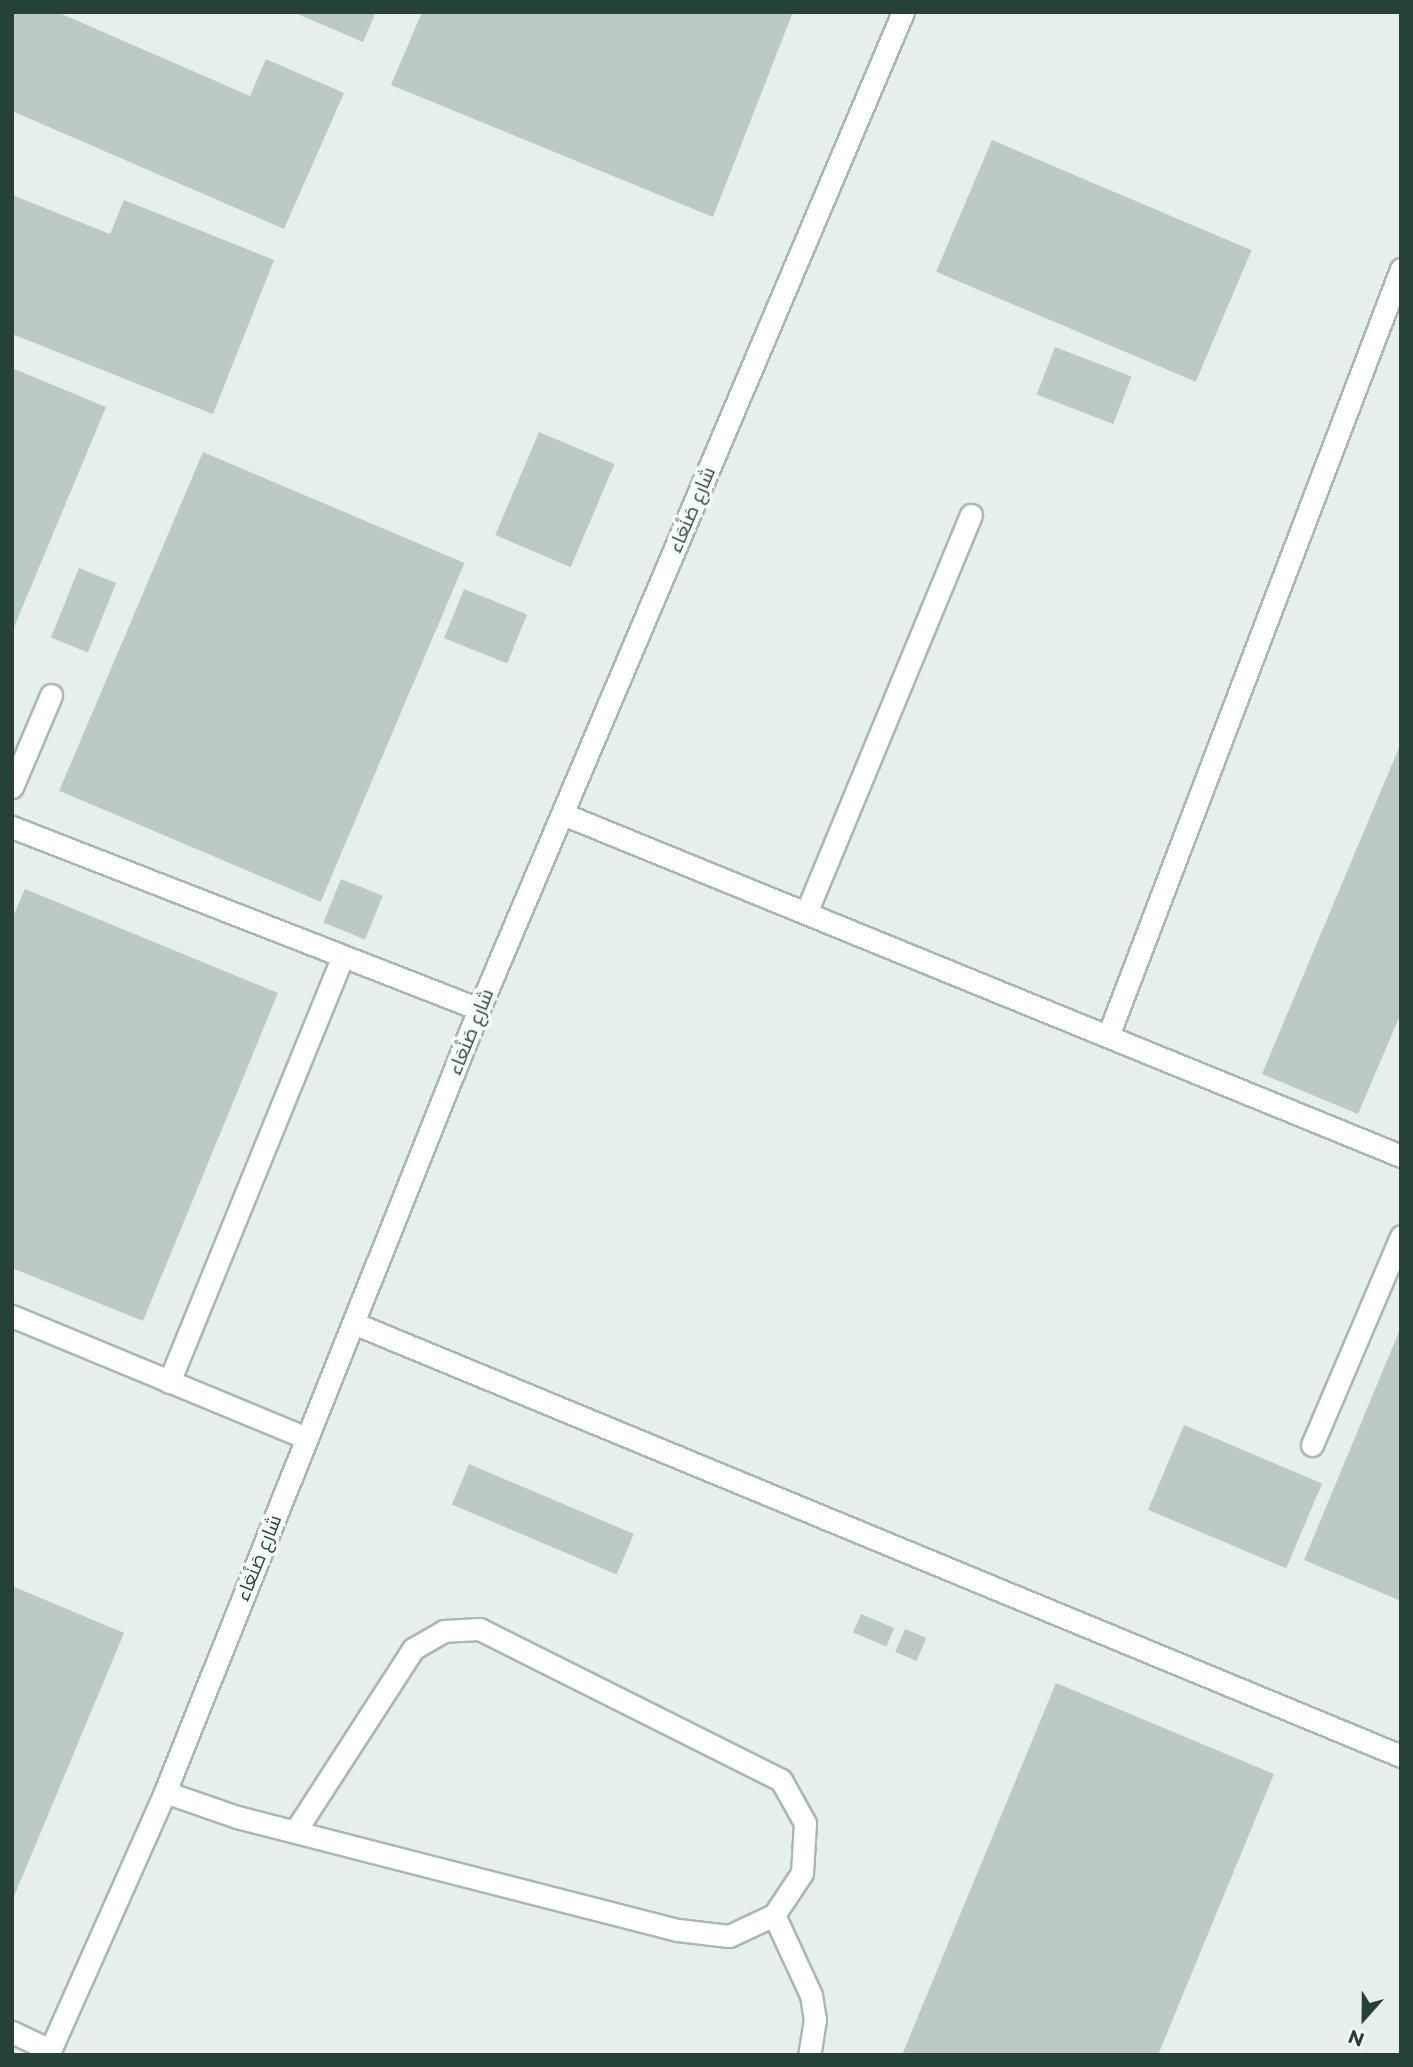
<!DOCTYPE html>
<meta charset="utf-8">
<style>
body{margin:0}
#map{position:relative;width:1413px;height:2067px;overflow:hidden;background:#e6efeb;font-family:Montserrat,Cairo,sans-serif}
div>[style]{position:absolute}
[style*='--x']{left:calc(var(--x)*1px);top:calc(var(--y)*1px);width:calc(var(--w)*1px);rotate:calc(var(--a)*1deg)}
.building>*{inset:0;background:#bbcac4;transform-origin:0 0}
.roads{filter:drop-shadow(2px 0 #a8b8b2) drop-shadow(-2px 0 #a8b8b2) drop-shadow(0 2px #a8b8b2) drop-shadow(0 -2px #a8b8b2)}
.minor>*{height:21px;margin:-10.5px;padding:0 10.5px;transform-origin:10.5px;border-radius:10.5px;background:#fff}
span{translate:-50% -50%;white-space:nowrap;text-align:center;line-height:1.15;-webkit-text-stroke:7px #f7fbf9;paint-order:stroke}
.street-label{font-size:19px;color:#24423a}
.frame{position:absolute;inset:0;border:14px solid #24423a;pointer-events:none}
.north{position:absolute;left:1329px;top:1983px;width:70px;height:70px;-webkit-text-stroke:5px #f7fbf9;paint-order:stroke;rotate:201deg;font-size:19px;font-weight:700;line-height:28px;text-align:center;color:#24423a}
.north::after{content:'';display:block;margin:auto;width:24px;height:32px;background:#24423a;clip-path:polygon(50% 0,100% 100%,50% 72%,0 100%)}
</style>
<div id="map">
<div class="building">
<div style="clip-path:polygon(12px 12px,57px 12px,250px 96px,266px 59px,344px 93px,284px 229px,12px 111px)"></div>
<div style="clip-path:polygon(293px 12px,376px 12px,363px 42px)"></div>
<div style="clip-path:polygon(422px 12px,793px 12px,713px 217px,391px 85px)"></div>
<div style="left:992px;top:140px;width:282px;height:143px;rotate:23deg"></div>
<div style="clip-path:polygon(12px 195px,110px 234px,124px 200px,274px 260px,213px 414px,12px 334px)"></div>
<div style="left:1055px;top:347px;width:82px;height:51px;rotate:21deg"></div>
<div style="clip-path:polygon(12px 368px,106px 407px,12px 632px)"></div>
<div style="left:539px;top:432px;width:82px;height:112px;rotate:23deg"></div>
<div style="left:203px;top:452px;width:284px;height:368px;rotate:23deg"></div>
<div style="left:79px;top:568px;width:40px;height:75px;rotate:22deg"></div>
<div style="left:464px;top:589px;width:68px;height:53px;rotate:22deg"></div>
<div style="clip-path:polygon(1401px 743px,1401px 1013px,1358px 1114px,1262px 1074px)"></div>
<div style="left:341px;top:879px;width:45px;height:47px;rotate:22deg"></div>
<div style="clip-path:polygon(25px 889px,278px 993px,143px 1321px,12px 1268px,12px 919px)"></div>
<div style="clip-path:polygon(1401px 1327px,1401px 1601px,1304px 1560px)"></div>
<div style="left:1184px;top:1425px;width:150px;height:92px;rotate:23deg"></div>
<div style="left:469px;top:1464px;width:179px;height:44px;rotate:23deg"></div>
<div style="clip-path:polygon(12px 1586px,124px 1633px,12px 1901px)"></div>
<div style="left:861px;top:1614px;width:36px;height:20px;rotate:23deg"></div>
<div style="left:905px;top:1629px;width:23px;height:25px;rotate:23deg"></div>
<div style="clip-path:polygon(1056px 1683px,1274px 1774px,1158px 2055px,902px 2055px)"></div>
</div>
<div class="roads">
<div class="minor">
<div style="--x:12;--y:787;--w:100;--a:-67"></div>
<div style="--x:563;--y:814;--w:905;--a:22.2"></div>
<div style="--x:12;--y:827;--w:501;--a:21.29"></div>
<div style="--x:806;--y:913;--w:431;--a:-67.5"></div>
<div style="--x:1108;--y:1036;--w:821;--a:-69.09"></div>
<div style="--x:12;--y:1316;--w:319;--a:22.5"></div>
<div style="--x:356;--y:1324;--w:1131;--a:22.46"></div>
<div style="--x:169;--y:1382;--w:458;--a:-67.8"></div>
<div style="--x:1312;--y:1445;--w:227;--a:-66.9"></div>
<div style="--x:165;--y:1792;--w:76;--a:19.1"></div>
<div style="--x:237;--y:1817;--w:455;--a:14.4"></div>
<div style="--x:678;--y:1930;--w:51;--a:6.7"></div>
<div style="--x:729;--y:1936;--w:50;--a:-25"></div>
<div style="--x:774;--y:1915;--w:50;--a:-56.3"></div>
<div style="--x:802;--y:1873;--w:50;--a:-86.6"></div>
<div style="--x:805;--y:1823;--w:49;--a:-119.2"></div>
<div style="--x:781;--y:1780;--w:337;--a:-153.4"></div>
<div style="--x:480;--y:1629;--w:36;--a:177"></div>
<div style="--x:444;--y:1631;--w:36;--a:150"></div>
<div style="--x:413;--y:1649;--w:216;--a:122.9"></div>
<div style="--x:774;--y:1915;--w:88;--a:65.2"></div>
<div style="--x:811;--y:1995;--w:24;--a:81"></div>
<div style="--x:815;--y:2019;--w:36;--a:99"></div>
<div style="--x:12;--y:2032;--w:42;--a:25.3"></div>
<div style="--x:48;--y:2055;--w:288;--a:-66"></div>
<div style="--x:165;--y:1792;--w:844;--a:-68.15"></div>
<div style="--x:479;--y:1009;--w:1083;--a:-66.96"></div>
</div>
</div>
<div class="street-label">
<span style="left:692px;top:510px;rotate:-67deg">شارع صَنْعَاء</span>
<span style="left:471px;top:1032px;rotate:-68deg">شارع صَنْعَاء</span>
<span style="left:259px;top:1558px;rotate:-68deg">شارع صَنْعَاء</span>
</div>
<div class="frame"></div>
<div class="north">N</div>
</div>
